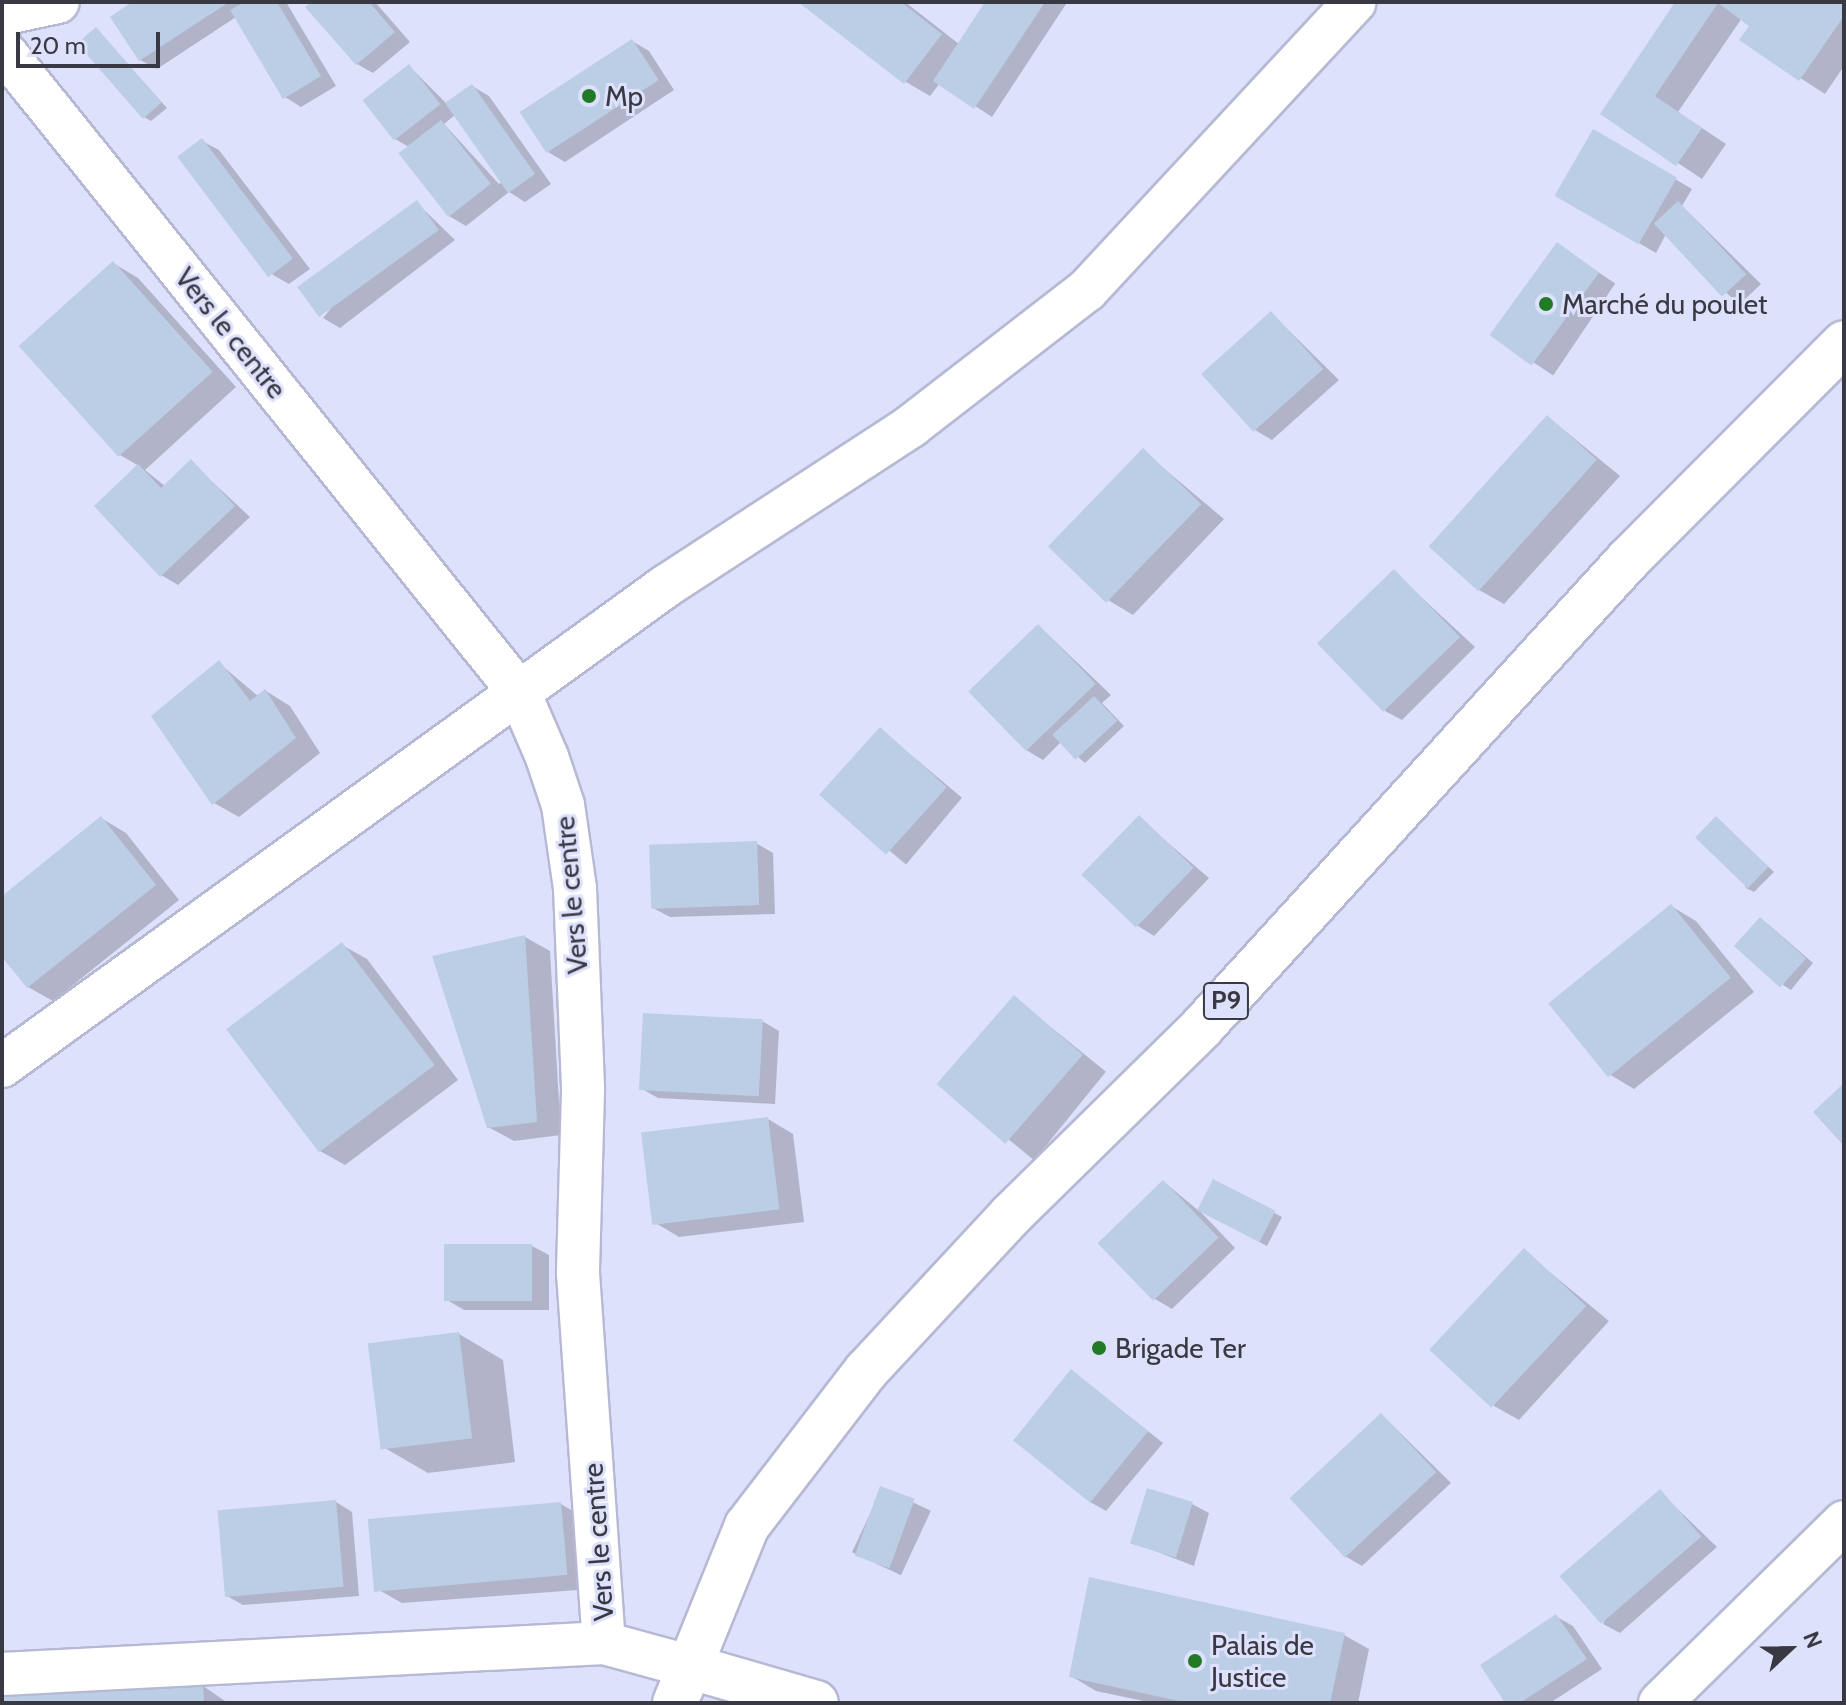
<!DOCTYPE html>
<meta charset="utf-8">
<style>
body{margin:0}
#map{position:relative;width:1846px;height:1705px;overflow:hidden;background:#dee1fc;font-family:Cabin,sans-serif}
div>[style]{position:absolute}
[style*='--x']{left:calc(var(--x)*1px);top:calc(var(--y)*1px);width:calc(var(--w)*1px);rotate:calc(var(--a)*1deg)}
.shadow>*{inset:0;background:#0003;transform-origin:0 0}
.building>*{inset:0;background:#bccee5;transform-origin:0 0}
.roads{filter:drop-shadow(2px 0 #b7b9d4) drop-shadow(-2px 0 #b7b9d4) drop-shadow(0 2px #b7b9d4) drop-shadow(0 -2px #b7b9d4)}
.street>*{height:42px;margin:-21px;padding:0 21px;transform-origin:21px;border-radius:21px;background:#fff}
.secondary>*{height:44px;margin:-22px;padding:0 22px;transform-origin:22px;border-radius:22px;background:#fff}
.primary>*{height:44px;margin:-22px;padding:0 22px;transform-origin:22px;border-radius:22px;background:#fff}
.dots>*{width:22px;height:22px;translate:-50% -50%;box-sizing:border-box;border:4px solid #dee1fc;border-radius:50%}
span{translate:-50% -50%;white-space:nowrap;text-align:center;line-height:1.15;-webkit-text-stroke:6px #dee1fc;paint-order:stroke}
.shield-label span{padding:2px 6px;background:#dee1fc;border:2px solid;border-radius:6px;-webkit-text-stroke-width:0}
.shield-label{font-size:26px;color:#383943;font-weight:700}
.poi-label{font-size:28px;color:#383943}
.left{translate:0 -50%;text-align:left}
.street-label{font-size:28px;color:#383943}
.frame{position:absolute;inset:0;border:4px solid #383943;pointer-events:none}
.north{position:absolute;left:1750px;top:1609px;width:80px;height:80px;-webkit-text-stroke:6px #dee1fc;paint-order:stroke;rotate:68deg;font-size:22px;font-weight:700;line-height:32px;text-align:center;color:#383943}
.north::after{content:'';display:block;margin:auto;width:28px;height:36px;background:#383943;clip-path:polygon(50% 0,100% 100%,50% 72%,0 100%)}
.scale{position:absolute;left:16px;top:32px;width:144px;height:36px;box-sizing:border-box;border:4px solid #383943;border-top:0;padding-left:10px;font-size:24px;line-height:28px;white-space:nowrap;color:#383943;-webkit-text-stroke:6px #dee1fc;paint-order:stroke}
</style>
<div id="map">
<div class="shadow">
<div style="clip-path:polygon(136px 2px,286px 2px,336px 86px,301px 107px,285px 97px,236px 17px,157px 69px,140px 60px)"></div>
<div style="clip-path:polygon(314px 2px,375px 2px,410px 42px,373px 73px,357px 64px)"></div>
<div style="clip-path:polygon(905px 2px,959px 44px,987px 2px,1066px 4px,992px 117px,940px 83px,930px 96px,906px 82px,803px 3px)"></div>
<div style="clip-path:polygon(1678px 2px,1844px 2px,1844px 66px,1825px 94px,1742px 40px,1752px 25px,1742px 18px,1678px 112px,1726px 144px,1702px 179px,1603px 113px)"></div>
<div style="clip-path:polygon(96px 29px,167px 108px,151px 121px,144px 117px)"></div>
<div style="clip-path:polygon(632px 41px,649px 51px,674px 90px,565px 162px,548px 152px)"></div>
<div style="clip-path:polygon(evenodd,409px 66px,447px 104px,472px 86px,489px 96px,551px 184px,525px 202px,509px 192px,466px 226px,449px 216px,409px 147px,395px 139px,409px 66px,455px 115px,502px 182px,499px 184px,444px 124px,455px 115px)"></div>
<div style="clip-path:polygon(1594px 132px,1692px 189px,1682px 206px,1761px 284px,1739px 305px,1666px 234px,1656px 253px,1558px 196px)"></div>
<div style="clip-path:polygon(202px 141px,219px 150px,310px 269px,289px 284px,273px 275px,181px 157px)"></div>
<div style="clip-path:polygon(417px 203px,455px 240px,340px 328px,323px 318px)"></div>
<div style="left:1558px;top:245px;width:69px;height:111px;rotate:34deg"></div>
<div style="clip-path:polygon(113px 263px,138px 278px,236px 387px,145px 470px,165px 486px,191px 462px,250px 517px,178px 585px,161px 575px,139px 466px,120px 455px)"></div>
<div style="clip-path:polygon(1272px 314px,1339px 380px,1272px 440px,1255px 430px)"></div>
<div style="clip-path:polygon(1548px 417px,1620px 476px,1504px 604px,1479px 590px)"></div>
<div style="clip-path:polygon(1143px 451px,1224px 519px,1133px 615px,1108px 600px)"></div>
<div style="clip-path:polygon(1394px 572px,1475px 647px,1402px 720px,1385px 711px)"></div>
<div style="clip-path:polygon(1039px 626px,1111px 695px,1102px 703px,1124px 726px,1085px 763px,1061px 742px,1043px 760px,1026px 750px)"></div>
<div style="clip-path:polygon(219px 663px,259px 697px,266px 691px,290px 706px,320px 753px,239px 817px,214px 803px)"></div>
<div style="left:880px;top:729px;width:107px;height:87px;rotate:40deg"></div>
<div style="clip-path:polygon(101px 818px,126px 833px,179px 900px,53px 1001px,28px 987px,2px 954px,2px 898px)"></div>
<div style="clip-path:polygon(1139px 818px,1209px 878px,1154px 936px,1138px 926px)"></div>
<div style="clip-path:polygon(1716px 818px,1774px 872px,1754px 892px,1746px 888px)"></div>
<div style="clip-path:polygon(756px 843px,773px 853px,775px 914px,670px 917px,653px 908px)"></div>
<div style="clip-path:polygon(1671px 906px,1696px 921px,1754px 992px,1634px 1089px,1609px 1074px)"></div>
<div style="clip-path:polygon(1768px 924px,1813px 963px,1791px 990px,1783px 985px)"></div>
<div style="clip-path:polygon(525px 937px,550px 951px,561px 1135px,514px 1141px,488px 1127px)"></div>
<div style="clip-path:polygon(342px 945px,367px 959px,458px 1080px,345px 1165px,320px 1151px)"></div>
<div style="left:1015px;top:998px;width:117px;height:114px;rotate:39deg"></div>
<div style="clip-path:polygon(762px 1021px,779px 1031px,775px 1104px,658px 1098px,642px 1089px)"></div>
<div style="clip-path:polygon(768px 1119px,793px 1134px,804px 1222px,679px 1237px,654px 1222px)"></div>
<div style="clip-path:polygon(1214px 1181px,1282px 1217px,1267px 1246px,1199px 1210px,1235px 1248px,1172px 1309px,1155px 1299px,1164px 1182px,1199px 1211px)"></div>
<div style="clip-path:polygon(532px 1246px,549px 1255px,549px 1310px,464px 1310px,447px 1300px)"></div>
<div style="clip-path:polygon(1524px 1251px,1609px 1321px,1519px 1420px,1494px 1406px)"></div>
<div style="clip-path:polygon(459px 1334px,503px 1360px,515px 1462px,428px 1473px,383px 1447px)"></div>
<div style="clip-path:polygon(1072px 1371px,1163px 1443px,1106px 1511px,1090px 1502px)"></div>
<div style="clip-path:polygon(1382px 1415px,1451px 1483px,1362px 1566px,1345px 1556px)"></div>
<div style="left:882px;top:1488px;width:54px;height:71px;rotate:25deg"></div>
<div style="clip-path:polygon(1660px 1492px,1717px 1547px,1620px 1633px,1603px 1624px)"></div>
<div style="clip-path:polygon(336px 1502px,352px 1512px,359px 1596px,243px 1605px,227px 1596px)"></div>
<div style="clip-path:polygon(561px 1504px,586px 1519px,591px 1589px,402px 1603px,377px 1589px)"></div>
<div style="clip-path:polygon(1192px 1504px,1209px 1513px,1194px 1566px,1132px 1542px)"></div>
<div style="clip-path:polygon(1557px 1617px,1573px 1626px,1602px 1669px,1550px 1703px,1507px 1703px)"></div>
<div style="clip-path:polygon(1344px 1635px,1369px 1649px,1358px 1703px,1153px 1703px,1096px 1691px,1071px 1676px)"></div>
<div style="clip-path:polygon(203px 1686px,228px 1703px,3px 1703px)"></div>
</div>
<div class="building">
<div style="clip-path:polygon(132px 2px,229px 2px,139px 61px,110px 17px)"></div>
<div style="clip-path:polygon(245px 2px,277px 2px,321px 76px,283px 99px,230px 10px)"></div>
<div style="clip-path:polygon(311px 2px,369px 2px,395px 32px,356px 65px,305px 7px)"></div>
<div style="clip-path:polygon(798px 2px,901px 2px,942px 34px,904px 84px)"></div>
<div style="clip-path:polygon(985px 2px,1045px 2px,974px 109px,933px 81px)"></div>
<div style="clip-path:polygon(1675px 2px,1844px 2px,1844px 16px,1799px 81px,1739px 40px,1749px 26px,1718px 3px,1655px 96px,1702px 128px,1676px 166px,1600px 114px)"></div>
<div style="left:96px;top:27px;width:100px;height:25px;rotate:49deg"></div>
<div style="left:632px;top:39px;width:49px;height:134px;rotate:57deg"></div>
<div style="left:409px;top:64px;width:51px;height:59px;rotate:52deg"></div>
<div style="left:472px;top:84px;width:110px;height:33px;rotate:55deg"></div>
<div style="left:441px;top:120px;width:81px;height:54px;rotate:52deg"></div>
<div style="left:1593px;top:129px;width:97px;height:77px;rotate:30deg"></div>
<div style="left:202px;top:138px;width:151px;height:31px;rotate:53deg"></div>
<div style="left:417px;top:200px;width:37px;height:148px;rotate:54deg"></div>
<div style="left:1678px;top:201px;width:100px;height:33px;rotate:47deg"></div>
<div style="left:1557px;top:242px;width:52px;height:115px;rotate:36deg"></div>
<div style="left:113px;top:261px;width:149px;height:127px;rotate:48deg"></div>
<div style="left:1271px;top:311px;width:78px;height:94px;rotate:48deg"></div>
<div style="left:1547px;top:415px;width:67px;height:177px;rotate:42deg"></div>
<div style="left:1143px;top:448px;width:81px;height:137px;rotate:44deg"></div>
<div style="clip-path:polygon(191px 459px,235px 506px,160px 577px,94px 506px,138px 464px,161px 488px)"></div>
<div style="left:1394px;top:569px;width:95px;height:107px;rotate:46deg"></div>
<div style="left:1038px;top:624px;width:83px;height:97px;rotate:46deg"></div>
<div style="clip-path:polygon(219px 660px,250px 701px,265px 689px,296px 738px,212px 805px,151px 716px)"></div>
<div style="left:1094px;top:696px;width:34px;height:57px;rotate:47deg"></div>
<div style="left:880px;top:727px;width:90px;height:91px;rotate:42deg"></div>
<div style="left:1139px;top:815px;width:76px;height:83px;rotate:44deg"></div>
<div style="clip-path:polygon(101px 816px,156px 885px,27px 988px,2px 957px,2px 896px)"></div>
<div style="left:1716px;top:816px;width:73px;height:30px;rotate:44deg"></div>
<div style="left:757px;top:841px;width:64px;height:108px;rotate:88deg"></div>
<div style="left:1671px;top:904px;width:95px;height:158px;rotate:51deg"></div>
<div style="left:1760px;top:917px;width:62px;height:39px;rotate:42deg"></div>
<div style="clip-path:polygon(525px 935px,537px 1122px,487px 1128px,432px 956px)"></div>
<div style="left:342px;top:942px;width:154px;height:145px;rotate:53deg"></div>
<div style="left:1014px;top:995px;width:91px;height:118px;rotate:41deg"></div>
<div style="left:643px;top:1013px;width:120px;height:77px;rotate:3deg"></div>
<div style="clip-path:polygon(1844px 1083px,1844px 1146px,1813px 1112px)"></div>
<div style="left:768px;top:1117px;width:93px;height:128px;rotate:83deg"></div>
<div style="left:1213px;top:1179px;width:70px;height:35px;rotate:27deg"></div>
<div style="left:1163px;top:1180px;width:80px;height:91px;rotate:46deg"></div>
<div style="left:444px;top:1244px;width:88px;height:57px"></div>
<div style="left:1524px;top:1248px;width:85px;height:139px;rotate:43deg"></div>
<div style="left:459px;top:1332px;width:107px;height:92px;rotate:83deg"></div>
<div style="left:1071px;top:1369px;width:99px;height:92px;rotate:39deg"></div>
<div style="left:1381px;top:1413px;width:81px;height:125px;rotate:47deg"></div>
<div style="left:880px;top:1486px;width:37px;height:74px;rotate:20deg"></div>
<div style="left:1147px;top:1488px;width:48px;height:58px;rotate:17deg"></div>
<div style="left:1660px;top:1489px;width:63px;height:133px;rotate:49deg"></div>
<div style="left:336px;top:1500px;width:87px;height:119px;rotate:85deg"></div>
<div style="left:561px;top:1502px;width:73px;height:194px;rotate:85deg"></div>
<div style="clip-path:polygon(1089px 1577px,1345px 1633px,1330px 1703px,1188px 1703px,1069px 1677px)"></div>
<div style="clip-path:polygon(1556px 1614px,1587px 1659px,1520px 1703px,1505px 1703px,1480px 1665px)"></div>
<div style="clip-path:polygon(203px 1684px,204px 1703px,2px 1703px,2px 1695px)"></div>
</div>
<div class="roads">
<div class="street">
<div style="--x:2;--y:14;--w:57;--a:-12.1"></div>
<div style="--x:2;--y:49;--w:825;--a:51.2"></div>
<div style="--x:519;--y:692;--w:71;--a:66.7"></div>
<div style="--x:547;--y:757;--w:51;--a:71.6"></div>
<div style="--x:563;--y:805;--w:84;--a:81.8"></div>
<div style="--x:575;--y:888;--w:203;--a:87.7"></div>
<div style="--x:583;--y:1091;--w:182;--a:91.6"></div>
<div style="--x:578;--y:1273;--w:371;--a:86"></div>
<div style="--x:2;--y:1066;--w:819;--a:-35.86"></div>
<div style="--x:666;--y:586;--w:293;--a:-33.1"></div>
<div style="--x:911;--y:426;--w:222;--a:-37.7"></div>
<div style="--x:1087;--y:290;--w:393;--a:-47.1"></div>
<div style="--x:2;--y:1674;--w:603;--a:-2.95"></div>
<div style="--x:604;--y:1643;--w:87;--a:15.3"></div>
<div style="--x:1660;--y:1703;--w:258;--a:-44.5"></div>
</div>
<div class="secondary">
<div style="--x:688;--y:1666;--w:133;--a:16.1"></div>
</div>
<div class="primary">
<div style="--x:675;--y:1703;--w:191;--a:-67.9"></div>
<div style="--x:747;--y:1526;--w:195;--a:-52.5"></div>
<div style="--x:866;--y:1371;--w:213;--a:-47.1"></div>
<div style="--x:1011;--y:1215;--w:268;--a:-44.5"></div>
<div style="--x:1202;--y:1027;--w:632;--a:-47.63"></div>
<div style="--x:1628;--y:560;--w:306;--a:-45.1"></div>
</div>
</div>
<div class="dots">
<div style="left:589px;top:96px;background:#227a27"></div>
<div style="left:1546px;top:304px;background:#227a27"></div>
<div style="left:1099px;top:1348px;background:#227a27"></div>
<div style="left:1195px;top:1661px;background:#227a27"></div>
</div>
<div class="shield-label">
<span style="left:1226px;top:1001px">P9</span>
</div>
<div class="poi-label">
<span class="left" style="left:605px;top:96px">Mp</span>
<span class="left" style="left:1562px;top:304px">Marché du poulet</span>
<span class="left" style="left:1115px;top:1348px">Brigade Ter</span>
<span class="left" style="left:1211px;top:1661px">Palais de<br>Justice</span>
</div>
<div class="street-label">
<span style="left:231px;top:333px;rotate:51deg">Vers le centre</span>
<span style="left:571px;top:895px;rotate:-95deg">Vers le centre</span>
<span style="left:598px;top:1542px;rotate:-94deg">Vers le centre</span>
</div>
<div class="frame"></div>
<div class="north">N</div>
<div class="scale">20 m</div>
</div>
